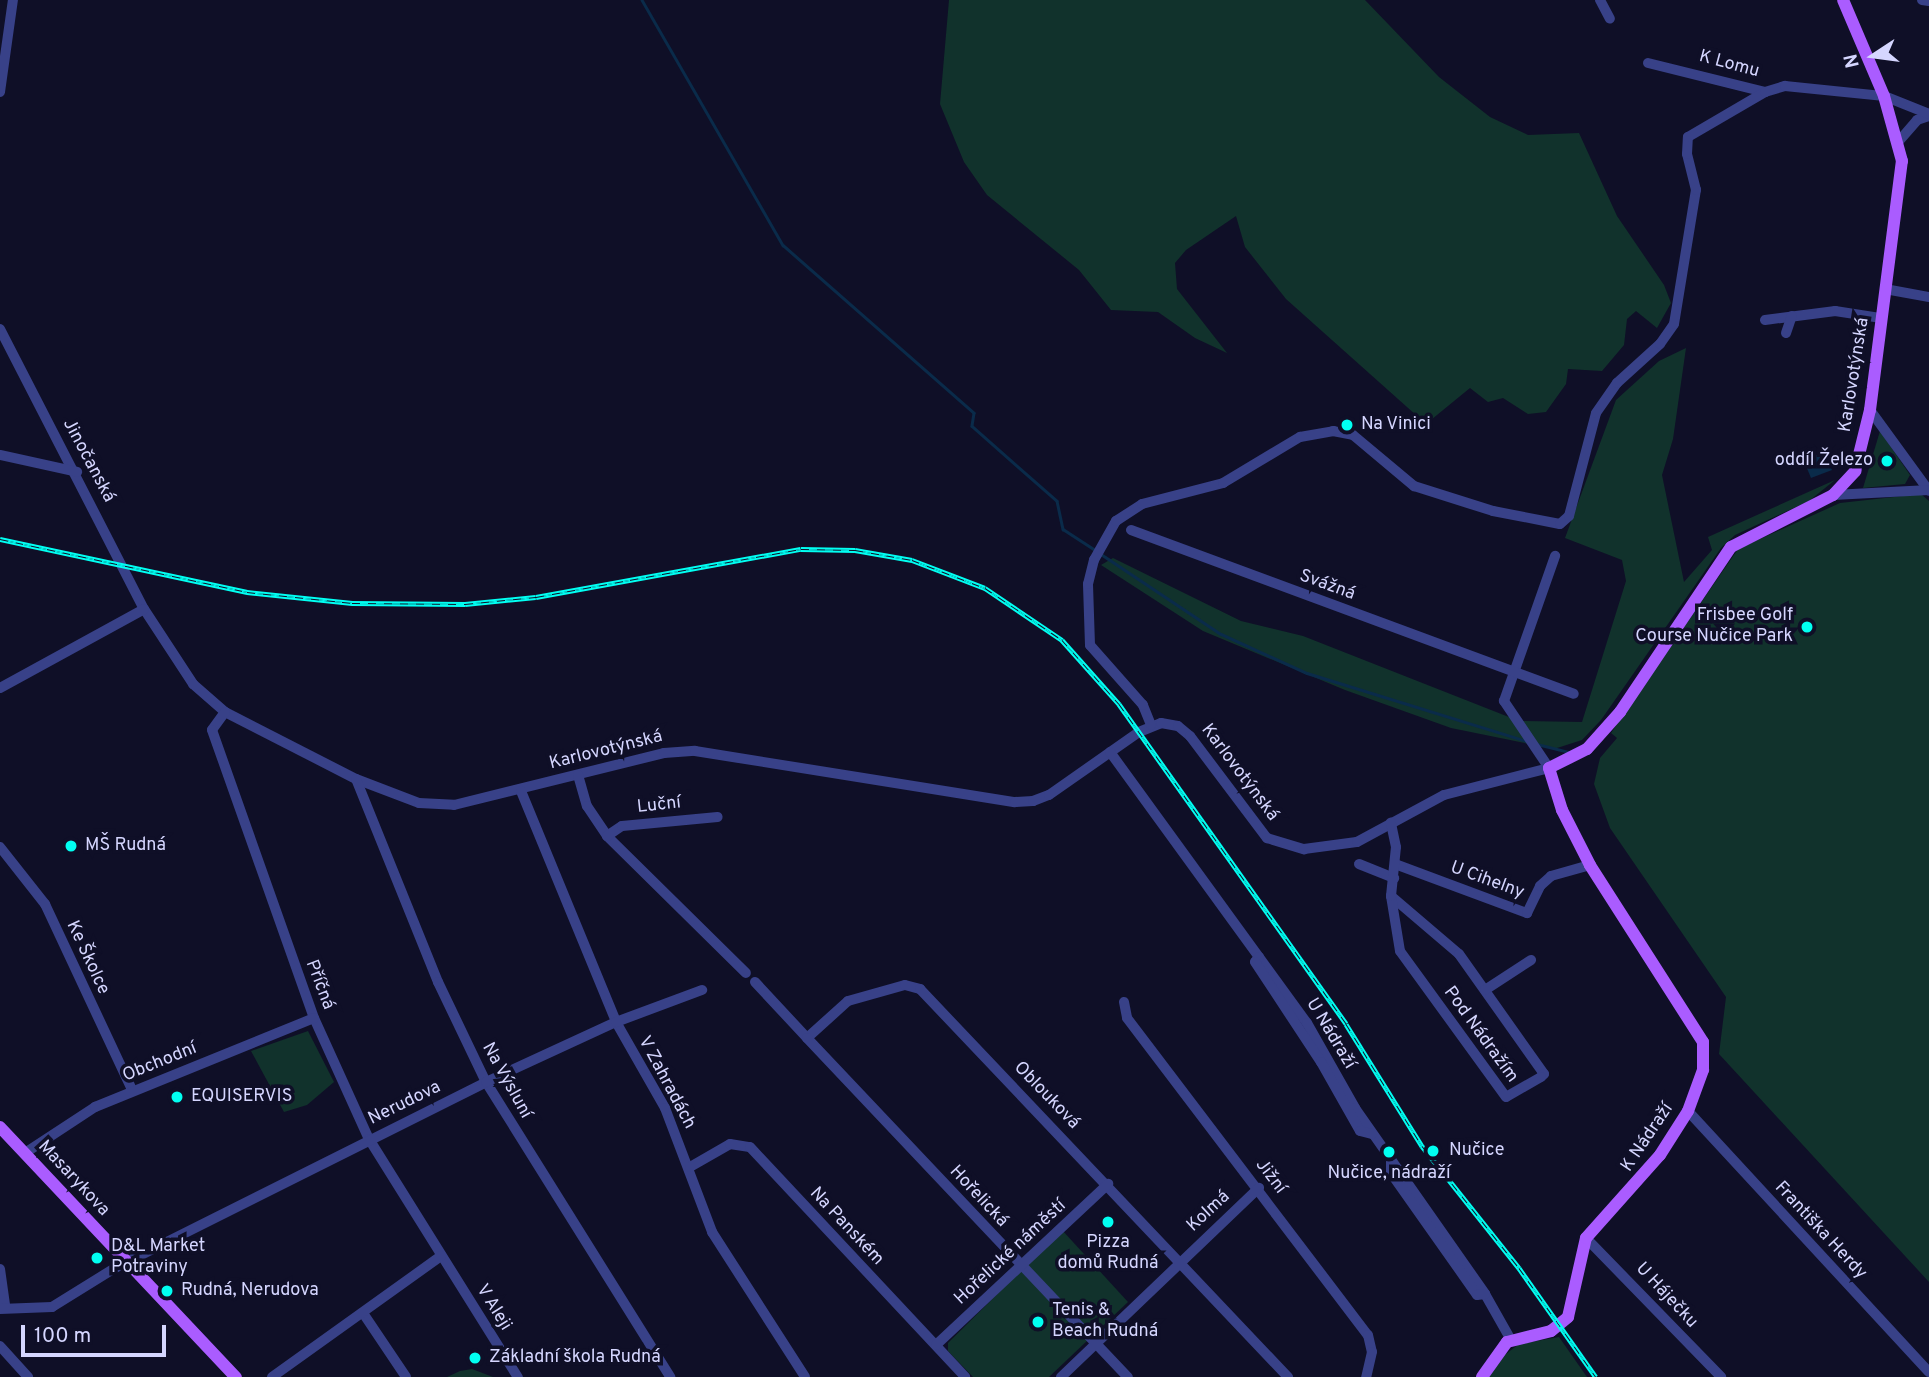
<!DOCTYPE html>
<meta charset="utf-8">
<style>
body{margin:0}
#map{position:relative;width:1929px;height:1377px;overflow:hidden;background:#0f0f27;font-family:Overpass,sans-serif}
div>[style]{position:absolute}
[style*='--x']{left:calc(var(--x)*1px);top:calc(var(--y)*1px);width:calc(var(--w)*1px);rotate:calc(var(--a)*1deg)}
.green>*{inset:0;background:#11322c}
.water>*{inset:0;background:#0a2b4a}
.stream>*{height:2.5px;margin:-1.25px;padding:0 1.25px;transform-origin:1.25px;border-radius:1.25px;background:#0a2b4a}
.minor>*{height:10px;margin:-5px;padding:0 5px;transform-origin:5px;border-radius:5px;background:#384188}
.major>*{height:12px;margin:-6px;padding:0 6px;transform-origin:6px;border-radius:6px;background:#aa5cff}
.rail>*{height:5px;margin-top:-2.5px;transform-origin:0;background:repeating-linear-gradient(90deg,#0f0f27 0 8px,#01fff2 0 16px);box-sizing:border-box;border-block:2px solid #01fff2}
.dots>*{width:19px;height:19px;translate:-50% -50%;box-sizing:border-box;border:4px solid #0f0f27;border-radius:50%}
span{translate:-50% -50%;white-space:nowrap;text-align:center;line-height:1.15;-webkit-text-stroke:7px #0f0f27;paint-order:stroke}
.street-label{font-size:18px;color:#d5d6ff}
.poi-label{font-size:18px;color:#d5d6ff}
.left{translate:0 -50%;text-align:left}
.right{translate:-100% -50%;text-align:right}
.north{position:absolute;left:1838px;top:21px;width:70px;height:70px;-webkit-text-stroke:5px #0f0f27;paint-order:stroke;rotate:257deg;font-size:19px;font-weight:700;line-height:28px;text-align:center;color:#d5d6ff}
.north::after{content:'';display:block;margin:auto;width:24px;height:32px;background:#d5d6ff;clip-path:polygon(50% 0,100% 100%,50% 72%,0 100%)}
.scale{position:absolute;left:21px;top:1325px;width:145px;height:32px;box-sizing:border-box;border:4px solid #d5d6ff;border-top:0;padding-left:9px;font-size:21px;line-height:24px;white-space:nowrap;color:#d5d6ff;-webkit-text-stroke:5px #0f0f27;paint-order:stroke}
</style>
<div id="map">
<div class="green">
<div style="clip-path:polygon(949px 0,1365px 0,1439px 77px,1490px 117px,1528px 135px,1579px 133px,1617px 216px,1664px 285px,1671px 303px,1657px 328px,1636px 311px,1627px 319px,1624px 345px,1602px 371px,1568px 369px,1566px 384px,1546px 412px,1528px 414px,1503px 398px,1488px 402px,1470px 388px,1426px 424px,1286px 299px,1245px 247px,1236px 216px,1186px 250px,1175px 263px,1177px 289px,1227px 353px,1195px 338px,1158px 312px,1111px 310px,1079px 270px,987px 195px,964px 162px,940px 104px)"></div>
<div style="clip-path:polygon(1686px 348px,1673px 439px,1662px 475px,1684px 582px,1712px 550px,1708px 537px,1835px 480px,1809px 501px,1735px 535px,1721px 548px,1601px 720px,1582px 740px,1554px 749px,1451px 728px,1345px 690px,1203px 631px,1101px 565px,1113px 558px,1241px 621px,1303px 636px,1519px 721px,1582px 722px,1626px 581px,1622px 560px,1565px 538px,1616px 400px,1659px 361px)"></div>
<div style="clip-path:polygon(1880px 431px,1910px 475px,1905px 484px,1863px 488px)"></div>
<div style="clip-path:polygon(1921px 494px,1929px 501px,1929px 1282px,1719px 1054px,1726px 997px,1610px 828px,1594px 784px,1600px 758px,1617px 738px,1611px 733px,1738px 549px,1840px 503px)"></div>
<div style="clip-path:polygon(308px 1031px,334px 1082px,307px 1105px,284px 1112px,251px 1051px)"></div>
<div style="clip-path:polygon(1062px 1230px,1128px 1302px,1049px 1377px,973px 1377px,948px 1351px,948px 1343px)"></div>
<div style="clip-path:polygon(1559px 1337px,1587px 1377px,1489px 1377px,1502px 1357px,1519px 1344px)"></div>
<div style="clip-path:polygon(472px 1369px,493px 1377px,447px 1377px,460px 1371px)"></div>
</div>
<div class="water">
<div style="clip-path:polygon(1823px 452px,1832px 470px,1811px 478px,1804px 461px)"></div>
</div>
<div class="stream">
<div style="--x:642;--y:0;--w:283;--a:60.1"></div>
<div style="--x:783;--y:245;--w:254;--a:41.3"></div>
<div style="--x:974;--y:413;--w:13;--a:99"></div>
<div style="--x:972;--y:426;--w:113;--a:41.4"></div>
<div style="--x:1057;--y:501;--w:29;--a:78"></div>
<div style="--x:1063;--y:529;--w:38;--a:33"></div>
<div style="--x:1101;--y:554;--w:144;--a:33.7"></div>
<div style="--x:1221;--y:634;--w:94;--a:24.4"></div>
<div style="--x:1307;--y:673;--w:230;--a:17.2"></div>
<div style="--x:1537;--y:744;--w:32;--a:14"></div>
</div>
<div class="minor">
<div style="--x:1600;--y:0;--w:21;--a:62"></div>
<div style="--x:1922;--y:0;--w:7;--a:8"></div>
<div style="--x:1648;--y:63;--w:121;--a:13.9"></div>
<div style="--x:0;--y:92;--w:93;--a:-82"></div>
<div style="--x:1899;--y:141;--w:28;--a:-49"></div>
<div style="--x:1917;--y:120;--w:13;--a:-18"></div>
<div style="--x:1885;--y:289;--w:45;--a:10.3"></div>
<div style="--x:1765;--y:320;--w:71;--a:-7.3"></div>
<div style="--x:1835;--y:311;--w:47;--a:8.7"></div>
<div style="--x:0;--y:329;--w:315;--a:62.8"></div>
<div style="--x:144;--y:609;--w:90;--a:56.8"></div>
<div style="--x:193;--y:684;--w:43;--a:41.2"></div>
<div style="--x:225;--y:712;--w:147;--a:27.1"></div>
<div style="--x:356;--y:779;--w:67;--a:20.9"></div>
<div style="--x:419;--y:803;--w:35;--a:3"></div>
<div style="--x:454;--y:805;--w:216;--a:-13.9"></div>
<div style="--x:664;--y:753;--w:31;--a:-4"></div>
<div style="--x:695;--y:751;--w:324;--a:9.1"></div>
<div style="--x:1015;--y:802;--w:18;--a:-3"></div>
<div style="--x:1033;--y:801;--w:17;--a:-21"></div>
<div style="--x:1049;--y:795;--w:110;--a:-35"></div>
<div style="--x:1139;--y:732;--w:24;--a:-22"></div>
<div style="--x:1161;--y:723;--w:17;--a:10"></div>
<div style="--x:1178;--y:726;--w:16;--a:40"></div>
<div style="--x:1190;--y:736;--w:128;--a:53"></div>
<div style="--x:1267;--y:838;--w:39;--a:17"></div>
<div style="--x:1304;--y:849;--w:53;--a:-7.5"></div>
<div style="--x:1357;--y:842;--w:99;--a:-28.4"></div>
<div style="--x:1444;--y:795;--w:108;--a:-14.4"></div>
<div style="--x:1549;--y:768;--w:81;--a:-123.9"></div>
<div style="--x:1504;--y:701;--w:154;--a:-70.6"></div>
<div style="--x:1786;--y:333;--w:18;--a:-71"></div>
<div style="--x:1870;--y:410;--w:100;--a:53.9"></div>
<div style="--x:0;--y:455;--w:79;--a:12.4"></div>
<div style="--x:1833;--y:495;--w:96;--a:-3"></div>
<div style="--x:1131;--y:530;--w:472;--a:20.3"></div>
<div style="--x:0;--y:688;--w:164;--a:-28.7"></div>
<div style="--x:225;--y:712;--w:22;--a:126"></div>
<div style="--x:212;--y:730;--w:306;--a:70.5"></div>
<div style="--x:314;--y:1018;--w:133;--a:65.6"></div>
<div style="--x:369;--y:1139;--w:281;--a:58"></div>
<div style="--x:1151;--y:725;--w:22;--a:-112"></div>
<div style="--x:1143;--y:705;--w:80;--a:-131.5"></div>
<div style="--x:1090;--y:645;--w:61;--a:-91.9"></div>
<div style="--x:1088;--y:584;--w:25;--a:-76"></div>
<div style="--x:1094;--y:560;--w:45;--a:-60.6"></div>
<div style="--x:1116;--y:521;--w:31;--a:-33"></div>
<div style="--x:1142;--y:504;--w:84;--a:-14.5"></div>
<div style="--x:1223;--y:483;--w:90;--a:-30.9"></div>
<div style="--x:1300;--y:437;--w:34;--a:-10"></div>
<div style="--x:1333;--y:431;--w:20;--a:11"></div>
<div style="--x:1353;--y:435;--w:80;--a:39.9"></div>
<div style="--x:1414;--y:486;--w:83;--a:17.6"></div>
<div style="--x:1493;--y:511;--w:68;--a:11"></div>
<div style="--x:1560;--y:524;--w:12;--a:-42"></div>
<div style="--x:1569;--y:516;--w:106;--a:-75.3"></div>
<div style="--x:1596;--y:413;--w:37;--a:-55"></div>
<div style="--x:1617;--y:383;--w:58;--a:-42.2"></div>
<div style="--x:1660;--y:344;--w:24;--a:-55"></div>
<div style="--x:1674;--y:324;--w:136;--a:-80.7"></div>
<div style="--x:1696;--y:190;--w:37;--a:-104"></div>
<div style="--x:1687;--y:154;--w:17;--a:-87"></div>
<div style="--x:1688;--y:137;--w:89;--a:-30.3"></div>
<div style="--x:1765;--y:92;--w:21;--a:-17"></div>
<div style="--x:1785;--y:86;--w:100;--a:5.8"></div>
<div style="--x:1884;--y:96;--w:48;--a:21.8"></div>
<div style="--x:1110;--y:752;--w:335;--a:54"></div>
<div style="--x:1307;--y:1023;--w:98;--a:60.5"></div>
<div style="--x:1355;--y:1108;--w:227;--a:55"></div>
<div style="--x:1485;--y:1294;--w:53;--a:60.5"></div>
<div style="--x:578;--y:775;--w:32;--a:74"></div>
<div style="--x:587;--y:806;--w:36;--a:56"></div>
<div style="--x:607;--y:836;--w:195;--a:44.6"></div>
<div style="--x:356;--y:779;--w:219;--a:68"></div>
<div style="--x:438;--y:982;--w:111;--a:64.4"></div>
<div style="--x:486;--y:1082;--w:348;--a:58"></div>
<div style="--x:521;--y:791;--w:250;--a:67.6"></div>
<div style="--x:616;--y:1022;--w:99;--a:60.3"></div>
<div style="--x:665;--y:1108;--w:133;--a:69.2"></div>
<div style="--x:712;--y:1232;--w:172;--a:57.3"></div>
<div style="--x:607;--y:836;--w:18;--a:-34"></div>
<div style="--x:622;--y:826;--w:96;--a:-5.4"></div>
<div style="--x:0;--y:847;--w:73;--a:51.7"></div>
<div style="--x:45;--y:904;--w:205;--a:64.9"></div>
<div style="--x:1359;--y:864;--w:38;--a:22"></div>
<div style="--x:1395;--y:864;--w:141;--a:20.4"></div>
<div style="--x:1527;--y:913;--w:30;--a:-64"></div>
<div style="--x:1540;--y:886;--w:15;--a:-42"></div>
<div style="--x:1551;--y:876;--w:41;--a:-15.8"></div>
<div style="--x:1391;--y:896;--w:89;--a:40.5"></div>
<div style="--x:1459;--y:954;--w:147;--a:54.7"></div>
<div style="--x:1544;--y:1074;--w:4;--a:135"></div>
<div style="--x:1541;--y:1077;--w:40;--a:150.3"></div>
<div style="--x:1506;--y:1097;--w:180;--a:-126"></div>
<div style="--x:1400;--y:951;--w:56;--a:-99.3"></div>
<div style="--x:1391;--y:896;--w:49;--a:-84.2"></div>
<div style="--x:1396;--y:847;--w:25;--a:-102"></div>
<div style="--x:1259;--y:957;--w:6;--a:129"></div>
<div style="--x:1255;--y:962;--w:120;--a:56.6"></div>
<div style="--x:1321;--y:1062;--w:79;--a:60.5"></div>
<div style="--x:1360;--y:1131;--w:12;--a:14"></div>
<div style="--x:755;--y:982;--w:76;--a:47.1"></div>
<div style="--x:807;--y:1038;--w:55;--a:-42.1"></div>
<div style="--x:848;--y:1001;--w:59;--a:-15.7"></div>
<div style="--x:905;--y:985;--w:16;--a:15"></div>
<div style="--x:920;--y:989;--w:535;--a:46.52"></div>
<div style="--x:1485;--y:990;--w:55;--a:-33.1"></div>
<div style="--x:1124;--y:1002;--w:16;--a:79"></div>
<div style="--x:1127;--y:1018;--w:398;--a:52.8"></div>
<div style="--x:1368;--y:1335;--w:17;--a:77"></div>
<div style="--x:1372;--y:1352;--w:26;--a:103"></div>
<div style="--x:807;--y:1038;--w:467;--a:46.6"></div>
<div style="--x:1688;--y:1111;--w:355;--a:47.3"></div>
<div style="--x:25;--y:1153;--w:84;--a:-33.3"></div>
<div style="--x:95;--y:1107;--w:236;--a:-22.1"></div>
<div style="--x:1391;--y:1161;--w:12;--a:90"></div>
<div style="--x:1391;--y:1173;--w:149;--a:54.8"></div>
<div style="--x:1477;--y:1295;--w:8;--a:-7"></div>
<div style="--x:690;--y:1167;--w:46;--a:-29.9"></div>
<div style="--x:730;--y:1144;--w:20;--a:9"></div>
<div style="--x:750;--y:1147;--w:315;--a:46.9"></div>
<div style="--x:1586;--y:1238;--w:194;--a:45.8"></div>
<div style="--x:0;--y:1269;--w:37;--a:82"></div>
<div style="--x:0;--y:1309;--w:52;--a:-2.2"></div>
<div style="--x:52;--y:1307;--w:74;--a:-31.8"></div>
<div style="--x:115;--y:1268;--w:415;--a:-26.6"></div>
<div style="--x:486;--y:1082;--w:143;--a:-24.8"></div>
<div style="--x:616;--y:1022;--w:92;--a:-20.4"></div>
<div style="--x:363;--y:1313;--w:77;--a:56.1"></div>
<div style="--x:936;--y:1345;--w:236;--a:-43.1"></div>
<div style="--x:0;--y:1346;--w:42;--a:47.9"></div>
<div style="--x:272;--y:1377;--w:208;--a:-35.6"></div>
<div style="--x:1061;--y:1377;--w:274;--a:-43.7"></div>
</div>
<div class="major">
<div style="--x:0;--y:1127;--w:344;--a:46.7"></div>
<div style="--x:1482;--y:1377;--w:43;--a:-54.5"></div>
<div style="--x:1507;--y:1342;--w:45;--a:-14"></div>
<div style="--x:1551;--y:1331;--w:22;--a:-39"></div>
<div style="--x:1568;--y:1317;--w:81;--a:-77.2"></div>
<div style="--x:1586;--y:1238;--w:111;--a:-48.3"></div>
<div style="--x:1660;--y:1155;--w:52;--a:-57.5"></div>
<div style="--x:1688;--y:1111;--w:44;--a:-69.9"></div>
<div style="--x:1703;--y:1070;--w:28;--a:-90"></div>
<div style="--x:1703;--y:1042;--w:210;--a:-122.6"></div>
<div style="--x:1590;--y:865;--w:62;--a:-117"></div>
<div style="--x:1562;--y:810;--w:44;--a:-107.2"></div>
<div style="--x:1549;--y:768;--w:42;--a:-26.6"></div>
<div style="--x:1587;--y:749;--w:50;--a:-48.3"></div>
<div style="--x:1620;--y:712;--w:199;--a:-56.1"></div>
<div style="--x:1731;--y:547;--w:114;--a:-27"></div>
<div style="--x:1833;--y:495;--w:33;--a:-47"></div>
<div style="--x:1855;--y:471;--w:63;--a:-76.2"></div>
<div style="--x:1870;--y:410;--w:251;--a:-82.7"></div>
<div style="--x:1902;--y:161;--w:67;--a:-105.5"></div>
<div style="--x:1884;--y:96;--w:104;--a:-113.1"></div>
</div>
<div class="rail">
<div style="--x:0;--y:539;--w:253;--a:12.1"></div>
<div style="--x:247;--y:592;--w:106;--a:6"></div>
<div style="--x:352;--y:603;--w:113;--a:0.5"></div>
<div style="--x:465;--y:604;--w:71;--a:-5.6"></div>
<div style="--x:536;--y:597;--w:269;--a:-10.3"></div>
<div style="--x:801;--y:549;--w:54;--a:1.1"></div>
<div style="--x:855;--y:550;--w:58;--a:10"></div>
<div style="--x:912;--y:560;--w:78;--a:21"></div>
<div style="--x:985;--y:588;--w:93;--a:34"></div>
<div style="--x:1062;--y:640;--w:86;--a:48.3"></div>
<div style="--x:1119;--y:704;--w:392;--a:54.6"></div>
<div style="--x:1346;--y:1024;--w:144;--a:58.1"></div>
<div style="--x:1422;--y:1146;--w:156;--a:51.5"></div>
<div style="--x:1519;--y:1268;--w:133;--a:54.8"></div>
</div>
<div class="dots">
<div style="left:1347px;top:425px;background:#01fff2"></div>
<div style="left:1887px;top:461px;background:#01fff2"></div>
<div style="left:1807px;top:627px;background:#01fff2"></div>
<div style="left:71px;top:846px;background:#01fff2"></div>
<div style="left:177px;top:1097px;background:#01fff2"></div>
<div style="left:1433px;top:1151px;background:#01fff2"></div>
<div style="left:1389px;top:1152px;background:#01fff2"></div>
<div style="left:1108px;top:1222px;background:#01fff2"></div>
<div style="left:97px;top:1258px;background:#01fff2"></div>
<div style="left:167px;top:1291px;background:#01fff2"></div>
<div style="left:1038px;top:1322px;background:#01fff2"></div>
<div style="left:475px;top:1358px;background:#01fff2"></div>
</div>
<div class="street-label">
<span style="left:1729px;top:65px;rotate:15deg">K Lomu</span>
<span style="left:1855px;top:375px;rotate:-81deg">Karlovotýnská</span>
<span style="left:88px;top:461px;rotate:62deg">Jinočanská</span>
<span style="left:1327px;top:586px;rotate:20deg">Svážná</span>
<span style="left:606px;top:751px;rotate:-14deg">Karlovotýnská</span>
<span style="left:1239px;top:773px;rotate:53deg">Karlovotýnská</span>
<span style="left:659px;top:806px;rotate:-6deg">Luční</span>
<span style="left:1487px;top:881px;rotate:20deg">U Cihelny</span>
<span style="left:87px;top:958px;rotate:65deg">Ke Školce</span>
<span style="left:319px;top:985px;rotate:69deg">Příčná</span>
<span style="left:1330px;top:1034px;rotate:59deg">U Nádraží</span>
<span style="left:1480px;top:1035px;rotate:54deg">Pod Nádražím</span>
<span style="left:160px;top:1063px;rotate:-22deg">Obchodní</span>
<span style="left:506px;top:1081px;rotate:61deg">Na Výsluní</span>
<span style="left:666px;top:1083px;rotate:62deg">V Zahradách</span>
<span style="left:1046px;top:1096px;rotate:46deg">Oblouková</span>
<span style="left:405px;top:1104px;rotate:-26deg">Nerudova</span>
<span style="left:1648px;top:1138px;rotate:-56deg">K Nádraží</span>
<span style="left:1270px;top:1177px;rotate:53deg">Jižní</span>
<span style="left:73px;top:1179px;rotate:47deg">Masarykova</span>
<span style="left:978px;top:1197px;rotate:47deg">Hořelická</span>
<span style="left:1209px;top:1212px;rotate:-43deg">Kolmá</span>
<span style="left:846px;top:1227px;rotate:47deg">Na Panském</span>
<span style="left:1820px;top:1231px;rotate:47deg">Františka Herdy</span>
<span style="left:1011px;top:1253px;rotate:-43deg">Hořelické náměstí</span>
<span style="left:1666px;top:1296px;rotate:47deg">U Háječku</span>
<span style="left:493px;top:1308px;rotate:58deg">V Aleji</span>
</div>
<div class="poi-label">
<span class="left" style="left:1361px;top:425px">Na Vinici</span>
<span class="right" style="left:1873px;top:461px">oddíl Železo</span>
<span class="right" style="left:1793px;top:627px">Frisbee Golf<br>Course Nučice Park</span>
<span class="left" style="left:85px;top:846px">MŠ Rudná</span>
<span class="left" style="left:191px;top:1097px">EQUISERVIS</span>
<span class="left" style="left:1449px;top:1151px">Nučice</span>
<span style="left:1389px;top:1174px">Nučice, nádraží</span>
<span style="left:1108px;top:1254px">Pizza<br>domů Rudná</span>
<span class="left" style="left:111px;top:1258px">D&amp;L Market<br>Potraviny</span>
<span class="left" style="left:181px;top:1291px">Rudná, Nerudova</span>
<span class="left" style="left:1052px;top:1322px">Tenis &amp;<br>Beach Rudná</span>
<span class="left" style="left:489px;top:1358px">Základní škola Rudná</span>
</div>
<div class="north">N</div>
<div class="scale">100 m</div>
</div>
